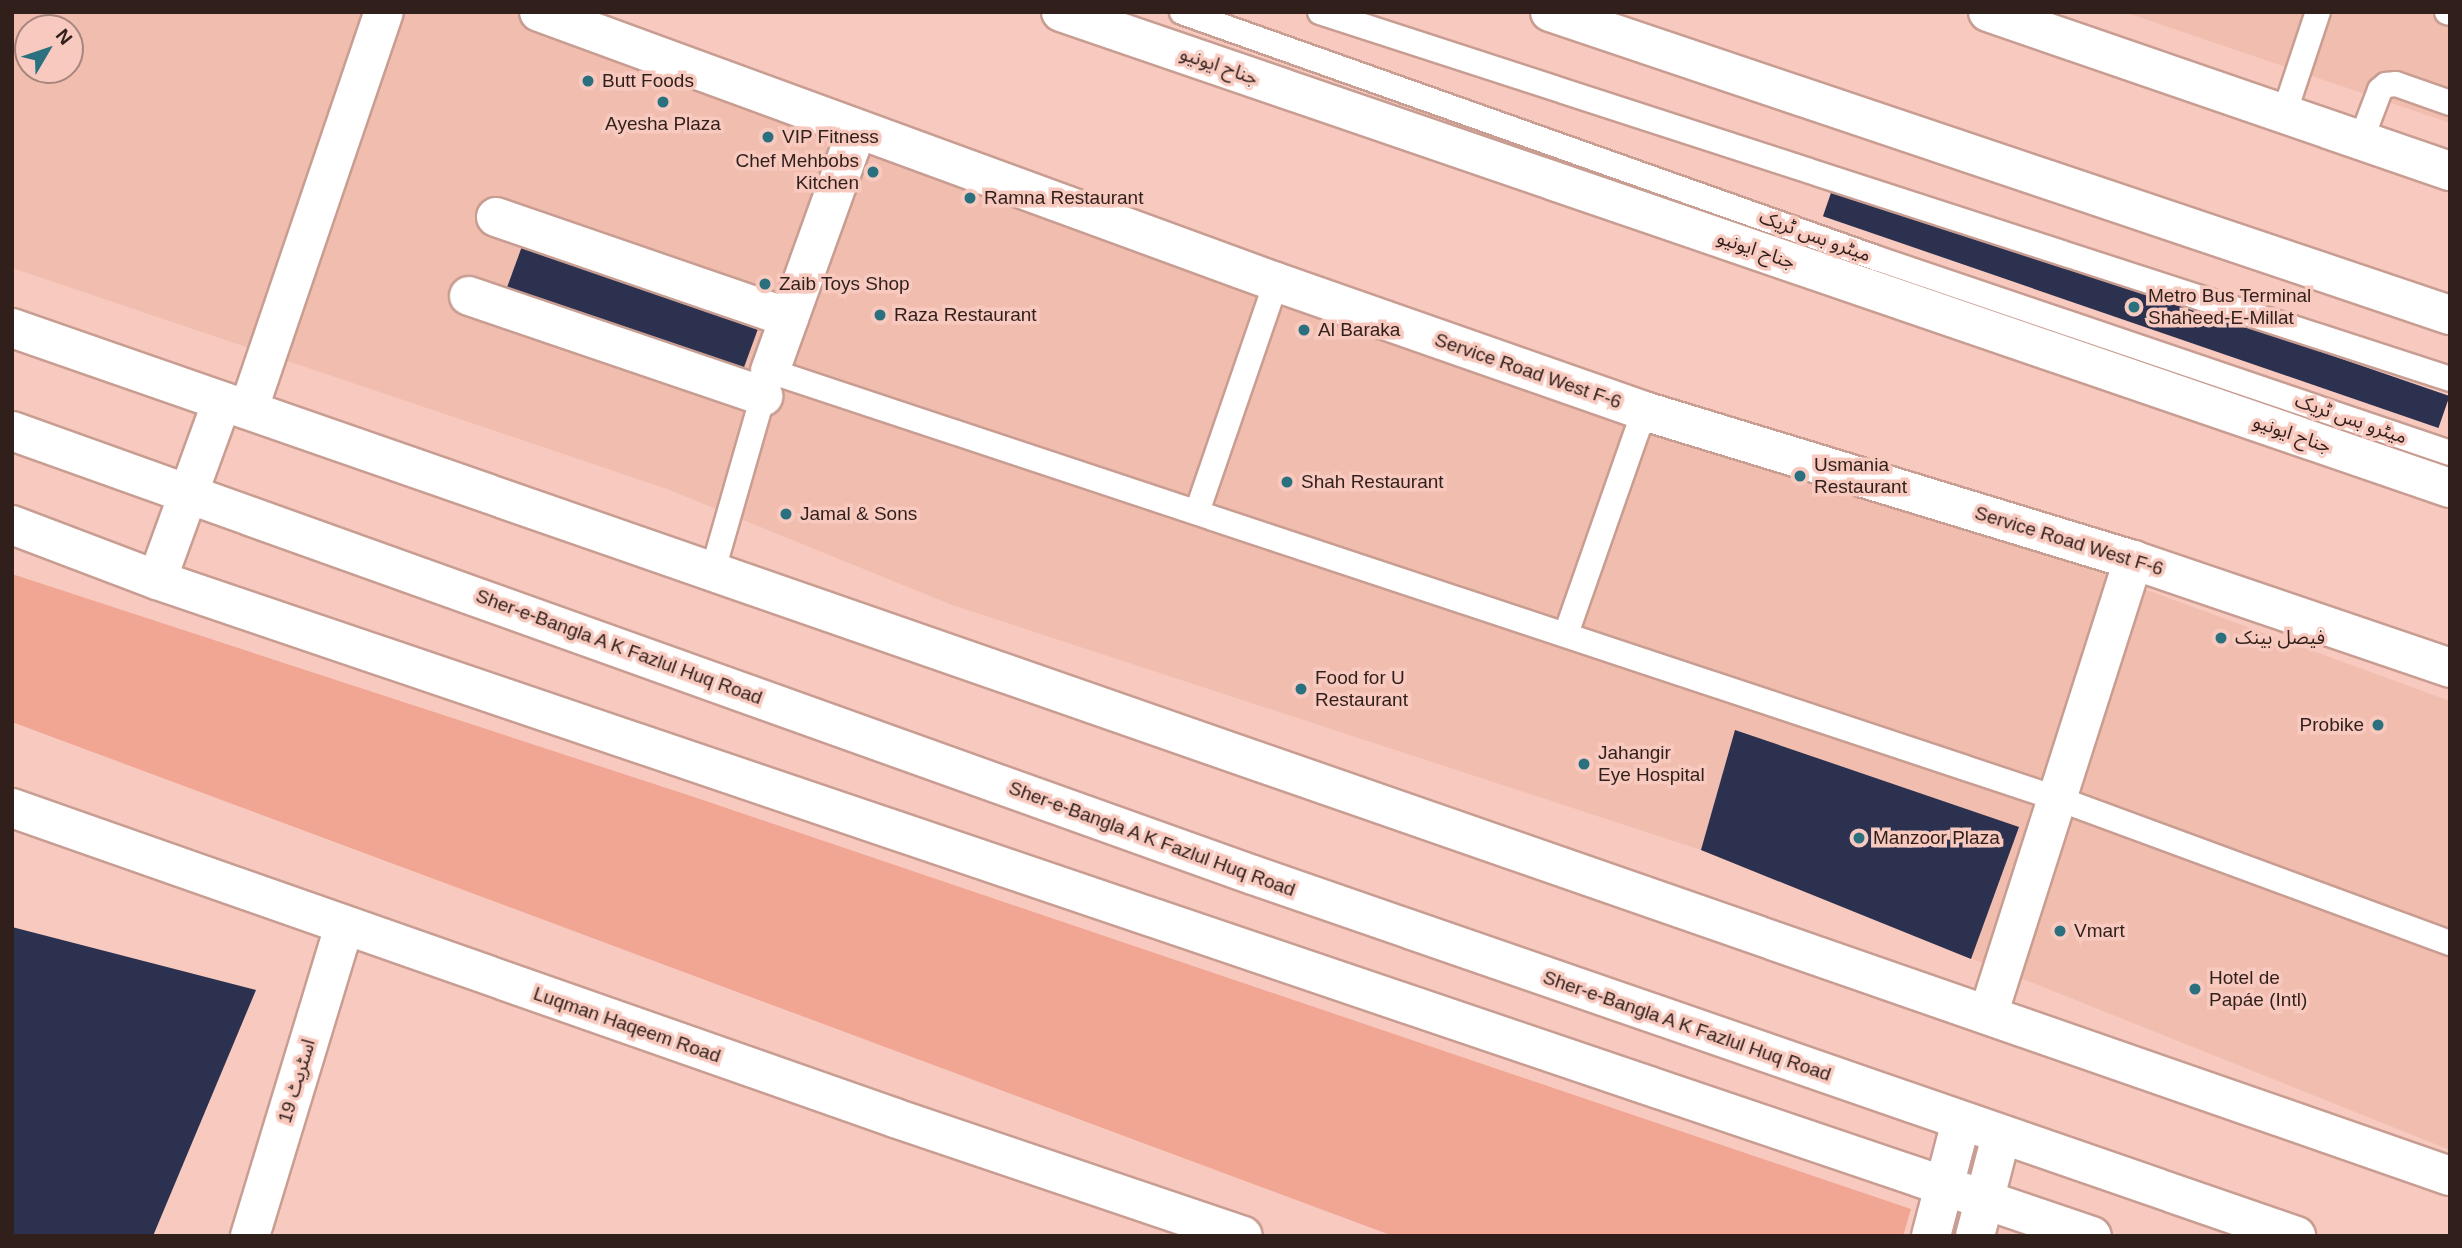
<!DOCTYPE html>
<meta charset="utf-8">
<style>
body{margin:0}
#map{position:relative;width:2462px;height:1248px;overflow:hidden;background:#f8cabf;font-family:Helvetica,"Noto Sans Arabic",sans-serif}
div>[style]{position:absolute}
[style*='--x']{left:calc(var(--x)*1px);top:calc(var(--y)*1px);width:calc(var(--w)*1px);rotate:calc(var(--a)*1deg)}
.built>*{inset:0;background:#f1bdaf}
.green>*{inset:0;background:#f1a593}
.building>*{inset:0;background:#2b314f;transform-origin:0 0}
.roads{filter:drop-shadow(2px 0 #c89d92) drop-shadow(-2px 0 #c89d92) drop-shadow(0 2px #c89d92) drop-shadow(0 -2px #c89d92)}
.lane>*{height:24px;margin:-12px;padding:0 12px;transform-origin:12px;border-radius:12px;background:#fff}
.street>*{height:38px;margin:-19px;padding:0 19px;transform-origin:19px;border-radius:19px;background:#fff}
.secondary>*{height:38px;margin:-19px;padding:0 19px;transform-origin:19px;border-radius:19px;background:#fff}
.primary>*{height:38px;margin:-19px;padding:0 19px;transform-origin:19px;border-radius:19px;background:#fff}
.dots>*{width:19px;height:19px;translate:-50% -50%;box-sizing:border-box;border:4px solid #f8cabf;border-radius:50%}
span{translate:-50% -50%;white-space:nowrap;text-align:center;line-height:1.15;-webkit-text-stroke:7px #f8cabf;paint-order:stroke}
.street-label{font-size:19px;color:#301f1b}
.poi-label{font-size:19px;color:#301f1b}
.left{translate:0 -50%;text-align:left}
.right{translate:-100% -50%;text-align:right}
.frame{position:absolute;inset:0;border:14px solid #301f1b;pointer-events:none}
.north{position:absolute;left:14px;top:14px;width:70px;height:70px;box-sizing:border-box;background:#f8cabf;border:2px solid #a8867d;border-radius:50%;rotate:51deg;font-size:19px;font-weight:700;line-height:28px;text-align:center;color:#301f1b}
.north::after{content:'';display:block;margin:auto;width:24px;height:32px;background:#2b707f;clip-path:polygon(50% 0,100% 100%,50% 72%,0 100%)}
</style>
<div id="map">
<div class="built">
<div style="clip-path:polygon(evenodd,12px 12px,569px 12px,2450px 701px,2450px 1150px,1701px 850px,952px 605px,667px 489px,12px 268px,12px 12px,28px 28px,70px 28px,70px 70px,28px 70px,28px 28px)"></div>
<div style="clip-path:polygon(2124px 12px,2450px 12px,2450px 123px)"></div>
</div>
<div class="green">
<div style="clip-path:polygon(12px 574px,697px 798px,1911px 1209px,1903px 1236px,1393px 1236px,12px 722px)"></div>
</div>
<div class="building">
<div style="left:1834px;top:184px;width:651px;height:34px;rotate:19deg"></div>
<div style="left:525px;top:238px;width:250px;height:63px;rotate:20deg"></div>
<div style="clip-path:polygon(1735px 730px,2019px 827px,1971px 959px,1701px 850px)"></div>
<div style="clip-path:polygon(12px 927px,256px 990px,153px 1236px,12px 1236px)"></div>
</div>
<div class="roads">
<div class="lane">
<div style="--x:1182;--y:12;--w:736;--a:19.52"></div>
<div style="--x:1876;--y:258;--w:606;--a:18.76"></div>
<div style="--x:1320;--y:12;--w:1188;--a:17.99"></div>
<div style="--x:2447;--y:12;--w:3;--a:18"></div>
<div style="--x:2284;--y:114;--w:108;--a:-71.6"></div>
<div style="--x:2361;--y:140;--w:53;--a:-69.2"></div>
<div style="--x:2380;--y:90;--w:8;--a:-40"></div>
<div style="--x:2386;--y:85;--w:10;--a:-6"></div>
<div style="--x:2396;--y:84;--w:57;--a:19.4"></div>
<div style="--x:1197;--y:512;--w:243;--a:-71"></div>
<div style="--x:713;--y:570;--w:207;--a:-74"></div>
<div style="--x:770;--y:371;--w:1355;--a:18.37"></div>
<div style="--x:2056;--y:798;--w:420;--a:20.2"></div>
<div style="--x:1566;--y:634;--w:236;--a:-70.7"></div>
</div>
<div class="street">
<div style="--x:539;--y:12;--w:785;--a:20.12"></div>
<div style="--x:1276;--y:282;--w:390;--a:19.3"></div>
<div style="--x:1644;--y:411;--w:511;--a:16.95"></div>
<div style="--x:2133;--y:560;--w:335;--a:18.8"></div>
<div style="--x:1988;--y:12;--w:489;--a:19"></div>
<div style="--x:496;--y:217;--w:310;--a:19"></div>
<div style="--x:469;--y:296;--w:311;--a:18.8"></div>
<div style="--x:12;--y:328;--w:2581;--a:19.18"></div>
<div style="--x:770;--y:371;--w:256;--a:-70.2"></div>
<div style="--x:249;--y:408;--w:418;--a:-71.2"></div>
<div style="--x:157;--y:580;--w:190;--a:-70"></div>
<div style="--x:12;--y:808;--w:936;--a:19.34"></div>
<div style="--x:895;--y:1118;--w:367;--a:18.7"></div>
<div style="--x:1988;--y:1015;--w:478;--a:-72.3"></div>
<div style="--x:250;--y:1236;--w:324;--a:-73.1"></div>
</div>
<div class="secondary">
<div style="--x:12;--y:431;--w:1318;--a:19.69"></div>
<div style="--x:1253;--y:875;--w:1104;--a:19.09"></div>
<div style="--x:12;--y:525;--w:155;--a:20.8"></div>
<div style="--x:157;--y:580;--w:2043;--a:18.73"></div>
<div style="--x:1931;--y:1236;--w:118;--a:-75.3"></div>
<div style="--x:1975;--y:1236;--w:103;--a:-75.4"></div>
</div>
<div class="primary">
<div style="--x:1061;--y:12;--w:1468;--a:18.92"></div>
<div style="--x:1550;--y:12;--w:950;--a:18.61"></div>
</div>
</div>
<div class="dots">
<div style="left:588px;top:81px;background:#2b707f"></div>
<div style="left:663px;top:102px;background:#2b707f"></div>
<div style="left:768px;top:137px;background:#2b707f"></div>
<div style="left:873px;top:172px;background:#2b707f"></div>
<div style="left:970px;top:198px;background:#2b707f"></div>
<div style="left:765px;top:284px;background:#2b707f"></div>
<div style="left:2134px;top:307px;background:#2b707f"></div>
<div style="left:880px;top:315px;background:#2b707f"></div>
<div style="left:1304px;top:330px;background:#2b707f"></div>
<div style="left:1800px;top:476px;background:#2b707f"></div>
<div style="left:1287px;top:482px;background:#2b707f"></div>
<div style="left:786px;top:514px;background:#2b707f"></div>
<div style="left:2221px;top:638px;background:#2b707f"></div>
<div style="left:1301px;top:689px;background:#2b707f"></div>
<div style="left:2378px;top:725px;background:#2b707f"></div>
<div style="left:1584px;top:764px;background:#2b707f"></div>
<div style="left:1859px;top:838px;background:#2b707f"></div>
<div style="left:2060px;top:931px;background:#2b707f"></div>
<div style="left:2195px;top:989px;background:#2b707f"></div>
</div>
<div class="street-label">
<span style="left:1219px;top:66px;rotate:19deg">جناح ایونیو</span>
<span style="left:1815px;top:236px;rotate:20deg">میٹرو بس ٹریک</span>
<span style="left:1756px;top:250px;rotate:19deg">جناح ایونیو</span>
<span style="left:1528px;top:371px;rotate:19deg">Service Road West F-6</span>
<span style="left:2351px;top:419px;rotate:19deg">میٹرو بس ٹریک</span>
<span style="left:2292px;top:434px;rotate:19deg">جناح ایونیو</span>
<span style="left:2069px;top:541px;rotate:17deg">Service Road West F-6</span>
<span style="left:619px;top:647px;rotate:20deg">Sher-e-Bangla A K Fazlul Huq Road</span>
<span style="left:1152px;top:839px;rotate:20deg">Sher-e-Bangla A K Fazlul Huq Road</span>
<span style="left:627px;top:1025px;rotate:19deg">Luqman Haqeem Road</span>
<span style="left:1687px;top:1026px;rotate:19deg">Sher-e-Bangla A K Fazlul Huq Road</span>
<span style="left:297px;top:1081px;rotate:-73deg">اسٹریٹ 19</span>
</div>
<div class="poi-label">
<span class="left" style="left:602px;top:81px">Butt Foods</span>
<span style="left:663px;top:124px">Ayesha Plaza</span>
<span class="left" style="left:782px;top:137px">VIP Fitness</span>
<span class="right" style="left:859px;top:172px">Chef Mehbobs<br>Kitchen</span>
<span class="left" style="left:984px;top:198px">Ramna Restaurant</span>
<span class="left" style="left:779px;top:284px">Zaib Toys Shop</span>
<span class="left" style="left:2148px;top:307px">Metro Bus Terminal<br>Shaheed-E-Millat</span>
<span class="left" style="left:894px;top:315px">Raza Restaurant</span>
<span class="left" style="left:1318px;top:330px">Al Baraka</span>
<span class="left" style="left:1814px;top:476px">Usmania<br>Restaurant</span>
<span class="left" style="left:1301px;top:482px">Shah Restaurant</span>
<span class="left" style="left:800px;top:514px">Jamal &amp; Sons</span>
<span class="left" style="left:2235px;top:638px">فیصل بینک</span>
<span class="left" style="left:1315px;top:689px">Food for U<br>Restaurant</span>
<span class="right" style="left:2364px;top:725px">Probike</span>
<span class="left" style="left:1598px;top:764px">Jahangir<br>Eye Hospital</span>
<span class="left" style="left:1873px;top:838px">Manzoor Plaza</span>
<span class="left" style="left:2074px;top:931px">Vmart</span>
<span class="left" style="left:2209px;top:989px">Hotel de<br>Papáe (Intl)</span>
</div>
<div class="frame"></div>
<div class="north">N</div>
</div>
